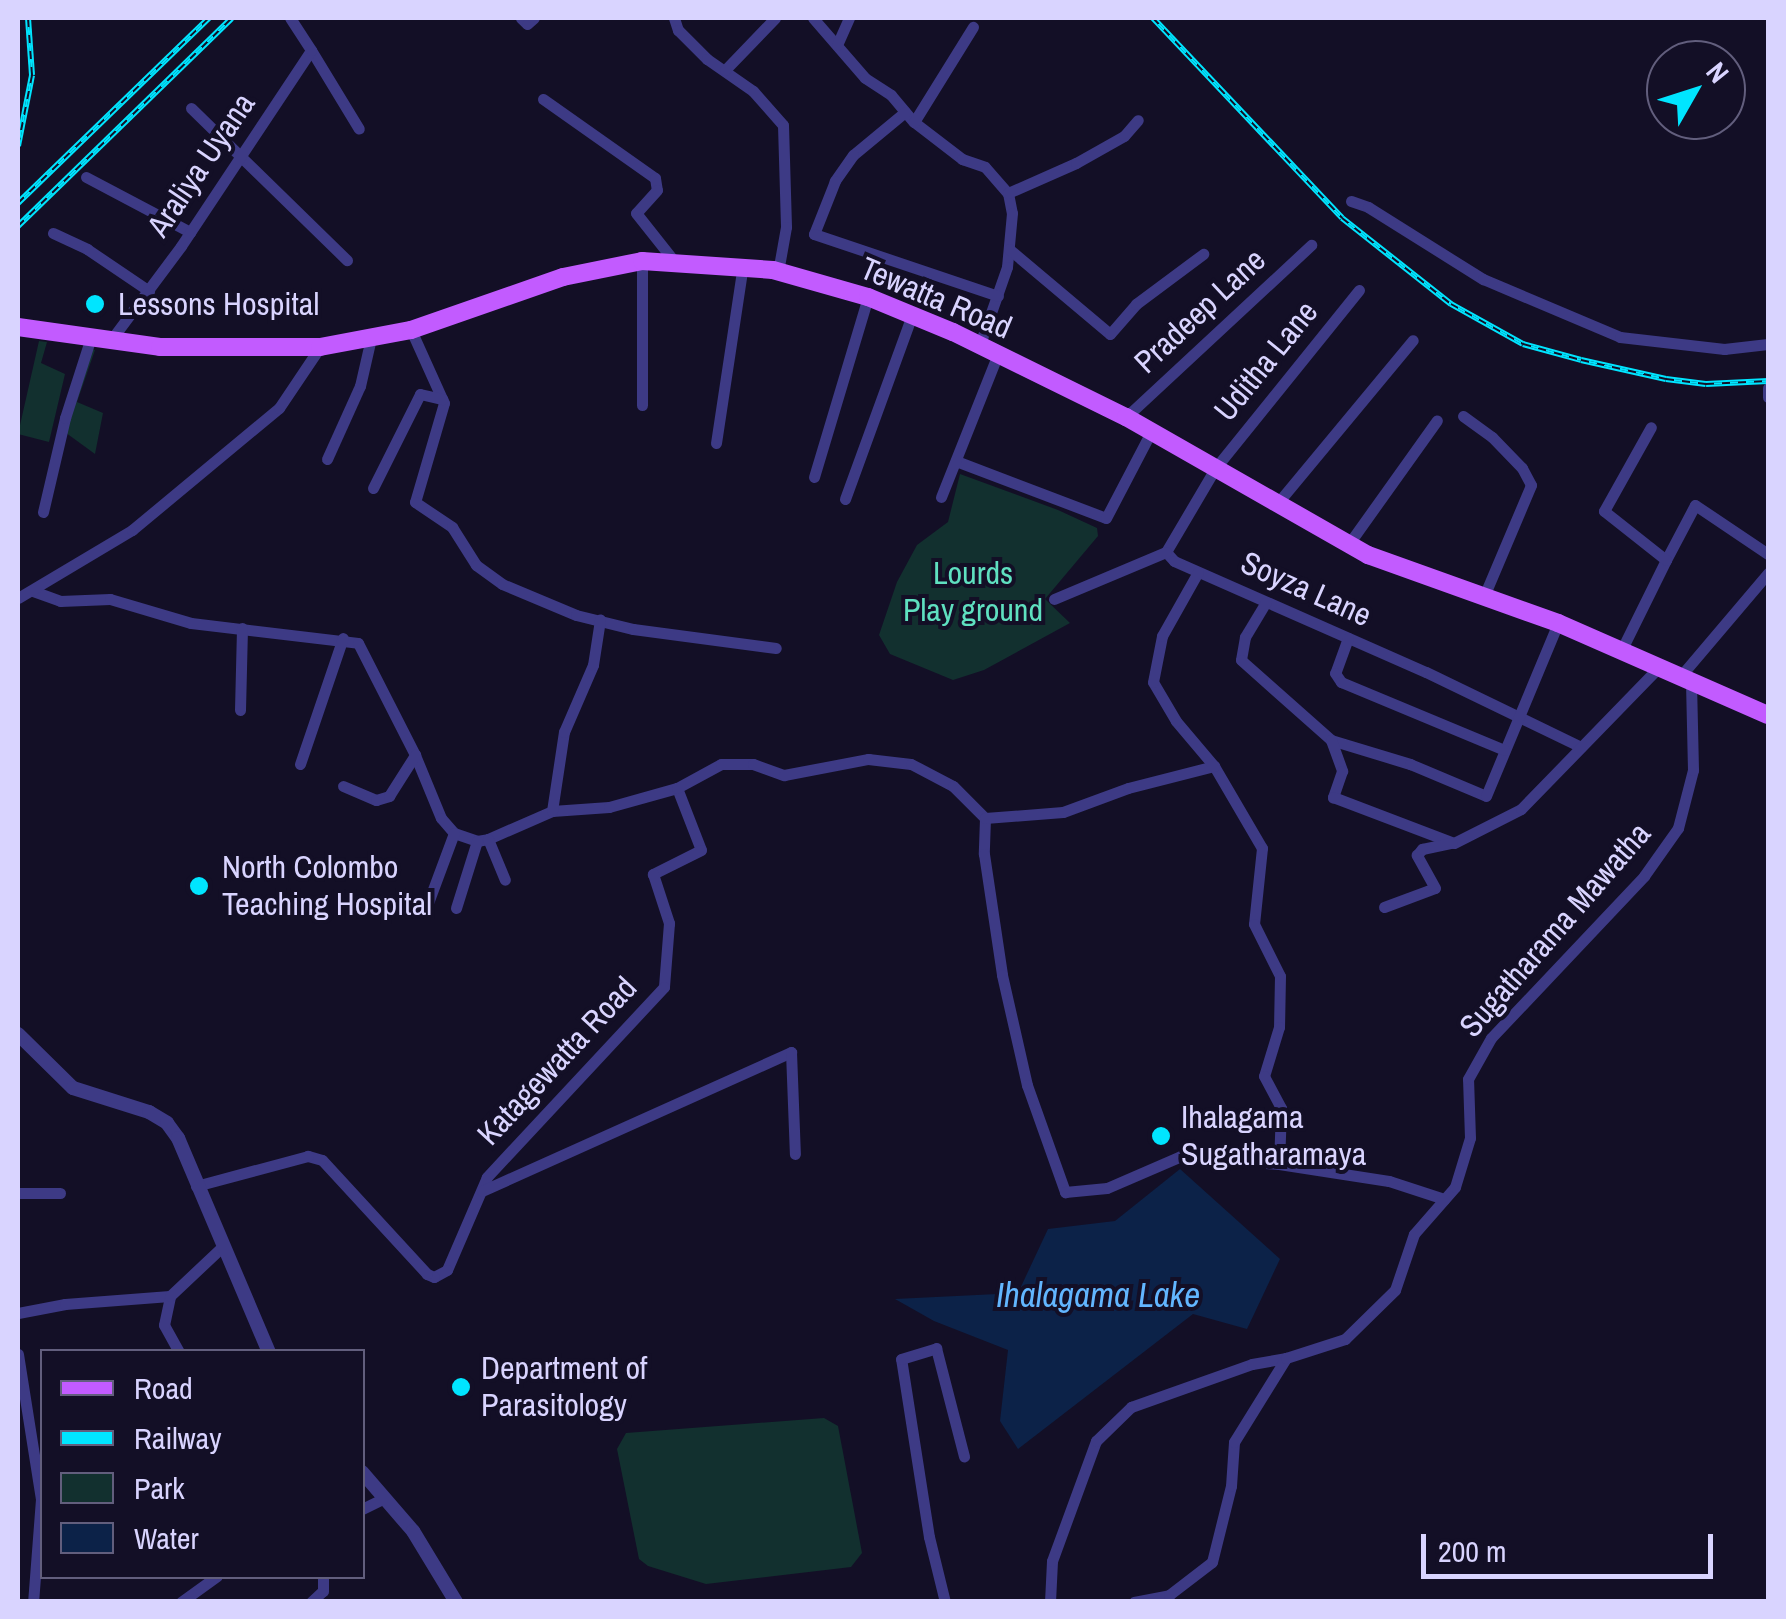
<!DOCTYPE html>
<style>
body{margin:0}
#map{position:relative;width:1786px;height:1619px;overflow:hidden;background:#130f26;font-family:"Archivo Narrow",sans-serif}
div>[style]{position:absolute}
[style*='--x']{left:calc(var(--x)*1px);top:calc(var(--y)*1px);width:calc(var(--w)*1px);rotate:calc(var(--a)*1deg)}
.green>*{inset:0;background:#12302f}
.water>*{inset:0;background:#0c2248}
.minor>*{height:11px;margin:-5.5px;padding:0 5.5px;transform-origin:5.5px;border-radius:5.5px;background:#3d3a85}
.tertiary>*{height:14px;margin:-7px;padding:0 7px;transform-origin:7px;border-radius:7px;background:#3d3a85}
.primary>*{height:18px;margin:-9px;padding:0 9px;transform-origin:9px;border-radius:9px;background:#c25bff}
.rail>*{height:6px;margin-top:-3px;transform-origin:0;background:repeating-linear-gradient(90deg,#130f26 0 8px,#00e5ff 0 16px);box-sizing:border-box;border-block:2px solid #00e5ff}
.dots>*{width:28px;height:28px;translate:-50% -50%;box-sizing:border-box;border:5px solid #130f26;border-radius:50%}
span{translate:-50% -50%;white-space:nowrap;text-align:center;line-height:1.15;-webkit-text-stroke:8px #130f26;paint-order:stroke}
.street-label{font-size:32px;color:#d9d4ff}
.poi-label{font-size:32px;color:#d9d4ff}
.left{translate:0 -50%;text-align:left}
.park-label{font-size:32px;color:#5fe0c0}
.water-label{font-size:35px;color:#62b6ff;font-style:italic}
.frame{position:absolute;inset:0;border:20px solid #d9d4ff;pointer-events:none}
.legend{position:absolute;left:40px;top:1349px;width:325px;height:230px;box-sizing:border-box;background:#130f26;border:2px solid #625e7d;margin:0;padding:12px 18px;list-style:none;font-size:30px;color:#d9d4ff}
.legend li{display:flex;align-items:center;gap:20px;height:50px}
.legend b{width:50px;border:2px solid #625e7d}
.north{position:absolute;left:1646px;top:40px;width:100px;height:100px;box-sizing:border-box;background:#130f26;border:2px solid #625e7d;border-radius:50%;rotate:51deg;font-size:28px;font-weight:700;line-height:40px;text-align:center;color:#d9d4ff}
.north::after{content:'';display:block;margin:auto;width:35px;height:45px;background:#00e5ff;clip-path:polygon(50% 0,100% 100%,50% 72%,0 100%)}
.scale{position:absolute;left:1421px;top:1534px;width:292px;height:45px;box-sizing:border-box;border:5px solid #d9d4ff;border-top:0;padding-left:12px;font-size:30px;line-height:35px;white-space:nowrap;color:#d9d4ff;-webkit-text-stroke:8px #130f26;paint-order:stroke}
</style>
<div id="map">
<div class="green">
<div style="clip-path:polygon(39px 341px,47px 342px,41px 363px,65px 374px,49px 442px,18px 434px)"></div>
<div style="clip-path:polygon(89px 349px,95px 350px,77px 402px,103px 413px,95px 454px,62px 430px)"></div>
<div style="clip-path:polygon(960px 474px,1058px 510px,1097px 528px,1098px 536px,1045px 599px,1070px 623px,984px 670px,953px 680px,890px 654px,879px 635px,897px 582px,917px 545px,948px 522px)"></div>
<div style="clip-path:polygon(824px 1418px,838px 1426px,862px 1553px,851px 1567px,706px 1584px,648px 1566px,639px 1559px,617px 1449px,626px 1433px)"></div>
</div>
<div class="water">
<div style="clip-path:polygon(1180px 1169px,1280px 1259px,1247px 1329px,1193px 1314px,1018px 1449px,1000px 1421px,1008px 1350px,934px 1321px,895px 1299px,1018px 1293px,1048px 1229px,1115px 1221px)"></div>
</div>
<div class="minor">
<div style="--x:521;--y:18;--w:8;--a:45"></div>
<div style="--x:527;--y:24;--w:9;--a:-41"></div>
<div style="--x:674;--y:18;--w:13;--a:72"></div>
<div style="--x:678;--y:30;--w:41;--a:45"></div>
<div style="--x:707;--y:59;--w:56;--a:34.8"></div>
<div style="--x:753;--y:91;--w:45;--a:48.6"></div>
<div style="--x:783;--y:125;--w:102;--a:88.3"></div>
<div style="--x:786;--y:227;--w:46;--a:100.1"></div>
<div style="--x:813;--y:18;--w:79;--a:49.1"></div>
<div style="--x:865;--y:78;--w:31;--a:33"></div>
<div style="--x:891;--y:95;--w:35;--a:50"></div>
<div style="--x:914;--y:122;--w:61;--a:37.6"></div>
<div style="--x:962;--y:159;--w:24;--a:19"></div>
<div style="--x:985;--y:167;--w:35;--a:49"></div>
<div style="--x:1008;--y:193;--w:20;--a:79"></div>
<div style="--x:1012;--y:213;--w:54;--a:95.3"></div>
<div style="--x:1007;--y:267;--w:82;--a:109.3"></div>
<div style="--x:837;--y:45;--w:30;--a:-66"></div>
<div style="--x:311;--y:50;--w:92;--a:58.7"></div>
<div style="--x:725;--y:70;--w:72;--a:-46.1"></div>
<div style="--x:543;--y:99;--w:137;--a:35.2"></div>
<div style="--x:655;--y:178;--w:12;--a:81"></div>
<div style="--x:657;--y:190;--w:31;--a:132"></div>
<div style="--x:636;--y:213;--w:61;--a:51.6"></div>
<div style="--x:191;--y:108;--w:218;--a:44.3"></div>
<div style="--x:905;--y:112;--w:67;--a:140.4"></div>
<div style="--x:853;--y:155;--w:32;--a:125"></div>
<div style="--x:835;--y:181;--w:57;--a:111.6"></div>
<div style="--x:814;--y:234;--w:194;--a:18.6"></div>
<div style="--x:914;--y:122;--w:112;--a:-58.2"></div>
<div style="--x:86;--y:177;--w:118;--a:27.9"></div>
<div style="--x:1008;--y:193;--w:74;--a:-23.8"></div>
<div style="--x:1076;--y:163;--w:55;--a:-29.4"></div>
<div style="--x:1124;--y:136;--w:21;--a:-49"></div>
<div style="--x:1351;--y:201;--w:18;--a:19"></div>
<div style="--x:1368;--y:207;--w:136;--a:32.1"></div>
<div style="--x:1483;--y:279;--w:149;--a:22.9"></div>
<div style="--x:1620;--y:337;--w:105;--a:6.6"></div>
<div style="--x:1724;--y:349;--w:44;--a:-6.5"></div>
<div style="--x:53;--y:233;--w:38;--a:25"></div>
<div style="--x:87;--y:249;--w:75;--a:34.1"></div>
<div style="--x:1009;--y:249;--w:132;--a:40.1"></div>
<div style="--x:1110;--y:334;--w:40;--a:-49"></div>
<div style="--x:1136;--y:304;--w:84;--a:-36.7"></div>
<div style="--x:642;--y:261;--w:144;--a:90"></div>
<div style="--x:1359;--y:290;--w:228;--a:128.9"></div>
<div style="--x:1216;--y:467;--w:99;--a:120.5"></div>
<div style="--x:1166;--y:552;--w:12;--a:48"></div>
<div style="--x:1174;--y:561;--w:275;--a:23.8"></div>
<div style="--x:1426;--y:672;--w:172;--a:25.8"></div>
<div style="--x:411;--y:330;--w:80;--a:65.7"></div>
<div style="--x:444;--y:403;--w:103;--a:106.3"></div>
<div style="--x:415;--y:502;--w:45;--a:34"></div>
<div style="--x:452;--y:527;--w:45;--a:57.7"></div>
<div style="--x:476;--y:565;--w:32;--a:36"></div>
<div style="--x:502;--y:584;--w:80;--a:22.7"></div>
<div style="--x:576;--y:615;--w:59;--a:13.8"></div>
<div style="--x:633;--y:629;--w:144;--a:7.6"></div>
<div style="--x:111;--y:340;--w:117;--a:-53.3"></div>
<div style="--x:181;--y:246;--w:235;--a:-56.4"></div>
<div style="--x:311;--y:50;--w:38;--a:-123"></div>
<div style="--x:1768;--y:388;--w:9;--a:90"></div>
<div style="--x:1463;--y:416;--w:36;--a:36"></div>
<div style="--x:1492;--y:437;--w:43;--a:45.9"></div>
<div style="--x:1522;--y:468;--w:19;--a:62"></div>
<div style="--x:1531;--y:485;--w:121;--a:112.9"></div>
<div style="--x:1126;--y:417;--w:253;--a:-42.9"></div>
<div style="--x:716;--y:443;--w:180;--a:-81.4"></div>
<div style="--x:327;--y:459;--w:80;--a:-65.7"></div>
<div style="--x:360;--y:386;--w:49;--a:-77.1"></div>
<div style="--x:956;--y:461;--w:160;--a:20.8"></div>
<div style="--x:1106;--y:518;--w:97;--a:-62.4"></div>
<div style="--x:814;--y:477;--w:188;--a:-73.3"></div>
<div style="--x:373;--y:488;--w:105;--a:-63.4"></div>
<div style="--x:420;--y:394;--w:23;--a:13"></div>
<div style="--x:941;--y:497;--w:152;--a:-68.3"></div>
<div style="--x:845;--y:499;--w:196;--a:-70"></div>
<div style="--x:1276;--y:505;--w:214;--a:-50.3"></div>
<div style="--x:43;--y:512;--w:97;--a:-76.8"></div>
<div style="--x:65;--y:418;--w:85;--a:-72.2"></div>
<div style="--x:1348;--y:545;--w:153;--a:-54.5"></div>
<div style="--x:1666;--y:560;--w:62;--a:-62.2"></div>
<div style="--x:1695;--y:505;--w:88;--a:33.9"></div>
<div style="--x:33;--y:591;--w:29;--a:20"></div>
<div style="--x:60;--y:601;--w:50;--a:-2.3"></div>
<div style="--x:110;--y:599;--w:84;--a:16.5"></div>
<div style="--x:191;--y:623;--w:168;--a:6.8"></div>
<div style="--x:358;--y:643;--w:126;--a:63"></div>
<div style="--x:415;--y:755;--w:68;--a:67.6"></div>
<div style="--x:441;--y:818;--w:20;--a:49"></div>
<div style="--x:454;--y:833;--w:24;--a:19"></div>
<div style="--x:477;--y:841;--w:11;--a:-10"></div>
<div style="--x:488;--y:839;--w:70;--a:-23.6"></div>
<div style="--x:552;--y:811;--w:57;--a:-4"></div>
<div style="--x:609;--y:807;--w:71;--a:-15.6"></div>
<div style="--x:677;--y:788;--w:66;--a:68.8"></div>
<div style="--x:701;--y:850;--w:54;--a:153.4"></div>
<div style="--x:653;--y:874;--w:52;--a:71.9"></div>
<div style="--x:669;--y:923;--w:64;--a:94.5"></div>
<div style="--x:664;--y:987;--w:260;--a:133"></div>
<div style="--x:487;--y:1177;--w:101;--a:113.3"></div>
<div style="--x:447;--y:1270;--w:15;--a:152"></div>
<div style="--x:434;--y:1277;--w:8;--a:-157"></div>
<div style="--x:427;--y:1274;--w:155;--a:-132.6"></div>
<div style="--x:322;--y:1160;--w:15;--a:-164"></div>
<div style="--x:308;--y:1156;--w:116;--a:165"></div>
<div style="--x:18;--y:598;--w:133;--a:-30.8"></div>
<div style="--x:132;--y:530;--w:191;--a:-39.7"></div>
<div style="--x:279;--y:408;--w:73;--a:-56.1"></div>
<div style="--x:1054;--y:599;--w:121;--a:-22.8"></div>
<div style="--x:1266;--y:602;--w:41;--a:121"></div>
<div style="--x:1245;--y:637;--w:23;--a:100"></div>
<div style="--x:1241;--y:660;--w:120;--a:41.6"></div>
<div style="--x:1331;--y:740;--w:83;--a:16.9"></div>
<div style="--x:1410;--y:764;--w:82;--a:22.8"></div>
<div style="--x:1486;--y:796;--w:187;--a:-67.4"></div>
<div style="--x:1348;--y:638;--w:37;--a:110"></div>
<div style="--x:1335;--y:673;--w:11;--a:56"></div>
<div style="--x:1341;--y:682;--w:177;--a:22.6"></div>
<div style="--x:1621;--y:651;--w:102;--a:-63.7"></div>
<div style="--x:1666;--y:560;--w:79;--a:-141.7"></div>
<div style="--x:1604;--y:511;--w:96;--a:-60.8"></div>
<div style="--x:1679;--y:678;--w:138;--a:-49.7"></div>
<div style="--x:240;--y:710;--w:82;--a:-88.6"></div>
<div style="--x:1331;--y:740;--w:33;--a:70"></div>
<div style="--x:1342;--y:771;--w:28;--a:109"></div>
<div style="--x:1333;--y:797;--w:129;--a:20.8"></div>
<div style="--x:1454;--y:843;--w:75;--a:-26.9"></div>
<div style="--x:1521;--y:809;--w:195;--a:-45.8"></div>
<div style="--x:300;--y:764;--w:133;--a:-71.2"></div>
<div style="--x:1214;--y:766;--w:95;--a:59.7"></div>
<div style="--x:1262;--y:848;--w:76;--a:96"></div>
<div style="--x:1254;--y:924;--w:58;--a:63.4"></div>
<div style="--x:1280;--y:976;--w:51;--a:91.1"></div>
<div style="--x:1279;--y:1027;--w:51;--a:107"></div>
<div style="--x:1264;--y:1076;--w:36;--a:62"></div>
<div style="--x:1281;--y:1108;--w:56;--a:92"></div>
<div style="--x:343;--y:786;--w:36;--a:23"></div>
<div style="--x:376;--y:800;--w:14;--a:-17"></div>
<div style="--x:389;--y:796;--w:49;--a:-57.6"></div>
<div style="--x:677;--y:788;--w:50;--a:-28.6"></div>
<div style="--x:721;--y:764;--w:32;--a:0"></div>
<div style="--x:753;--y:764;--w:33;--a:20"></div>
<div style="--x:784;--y:775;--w:86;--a:-10.8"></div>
<div style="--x:868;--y:759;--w:43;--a:6.6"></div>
<div style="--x:911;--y:764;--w:47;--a:27.6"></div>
<div style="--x:953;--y:786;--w:45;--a:45"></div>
<div style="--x:985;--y:818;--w:36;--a:92"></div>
<div style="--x:984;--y:854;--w:122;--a:81.5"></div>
<div style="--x:1002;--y:975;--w:113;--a:77.2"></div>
<div style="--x:1027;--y:1085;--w:114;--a:70.4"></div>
<div style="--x:1065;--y:1192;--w:42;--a:-5.4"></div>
<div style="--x:1107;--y:1188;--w:81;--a:-23.4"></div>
<div style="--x:1181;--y:1156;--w:98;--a:4.7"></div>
<div style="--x:1279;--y:1164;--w:111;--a:8.8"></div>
<div style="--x:1389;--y:1181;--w:58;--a:18.1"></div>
<div style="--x:552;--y:811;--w:80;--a:-81.4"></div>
<div style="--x:564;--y:732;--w:73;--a:-66.6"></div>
<div style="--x:593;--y:665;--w:46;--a:-81.2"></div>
<div style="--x:985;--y:818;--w:78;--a:-4.4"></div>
<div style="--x:1063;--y:812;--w:69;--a:-20.3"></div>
<div style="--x:1128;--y:788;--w:89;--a:-14.3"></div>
<div style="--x:1214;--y:766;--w:59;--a:-130.2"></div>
<div style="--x:1176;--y:721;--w:45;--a:-120.5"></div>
<div style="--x:1153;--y:682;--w:47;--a:-78.9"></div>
<div style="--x:1162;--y:636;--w:73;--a:-60.6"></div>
<div style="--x:488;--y:839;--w:44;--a:67.5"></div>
<div style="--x:1384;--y:907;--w:54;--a:-20.4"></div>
<div style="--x:1435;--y:888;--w:38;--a:-119"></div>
<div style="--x:1417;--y:855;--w:8;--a:-50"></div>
<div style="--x:1422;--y:849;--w:30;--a:-12"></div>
<div style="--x:456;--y:908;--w:70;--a:-72.6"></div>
<div style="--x:425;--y:911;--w:83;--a:-69.6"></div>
<div style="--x:482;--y:1191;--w:339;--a:-24.2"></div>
<div style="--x:791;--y:1052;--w:102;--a:87.8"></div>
<div style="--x:18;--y:1193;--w:42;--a:0"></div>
<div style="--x:18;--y:1313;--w:48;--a:-10.8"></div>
<div style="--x:65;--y:1304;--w:105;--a:-4.4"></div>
<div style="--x:179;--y:1352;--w:31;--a:-119"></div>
<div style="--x:164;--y:1325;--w:30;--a:-78"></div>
<div style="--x:170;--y:1296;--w:70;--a:-43.3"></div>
<div style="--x:18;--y:1354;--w:147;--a:81"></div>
<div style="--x:41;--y:1499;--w:103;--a:94.4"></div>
<div style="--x:362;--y:1509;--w:25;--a:-26"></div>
<div style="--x:181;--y:1602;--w:44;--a:-35.8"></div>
<div style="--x:311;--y:1602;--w:16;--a:-43"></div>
<div style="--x:323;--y:1591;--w:15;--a:-90"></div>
<div style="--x:945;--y:1602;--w:67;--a:-103.8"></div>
<div style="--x:929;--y:1537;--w:180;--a:-98.9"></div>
<div style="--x:901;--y:1359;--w:37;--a:-17"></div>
<div style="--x:936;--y:1348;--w:112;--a:75.5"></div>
<div style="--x:1050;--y:1602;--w:41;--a:-87.2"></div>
<div style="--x:1052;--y:1561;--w:128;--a:-69.9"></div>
<div style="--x:1096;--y:1441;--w:49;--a:-44.2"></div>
<div style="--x:1131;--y:1407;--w:128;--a:-19.6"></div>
<div style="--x:1252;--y:1364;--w:35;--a:-10"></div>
<div style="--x:1134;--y:1602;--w:36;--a:-11"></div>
<div style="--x:1169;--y:1595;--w:54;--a:-37.5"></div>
<div style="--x:1212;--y:1562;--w:78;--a:-76"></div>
<div style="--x:1231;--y:1486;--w:44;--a:-86.1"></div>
<div style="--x:1234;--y:1442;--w:99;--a:-58.2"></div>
<div style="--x:1286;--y:1358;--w:62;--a:-17.9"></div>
<div style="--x:1345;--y:1339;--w:70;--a:-44.4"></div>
<div style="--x:1395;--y:1290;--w:59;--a:-71.3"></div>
<div style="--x:1414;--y:1234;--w:62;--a:-48.9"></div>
<div style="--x:1455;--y:1187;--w:51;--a:-73"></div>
<div style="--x:1470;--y:1138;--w:59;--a:-91.9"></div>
<div style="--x:1468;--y:1079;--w:47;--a:-60.7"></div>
<div style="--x:1491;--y:1038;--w:223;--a:-46.6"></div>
<div style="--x:1644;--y:876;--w:59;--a:-54.7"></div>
<div style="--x:1678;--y:828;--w:60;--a:-75.5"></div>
<div style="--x:1693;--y:770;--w:87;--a:-91.3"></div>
</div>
<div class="tertiary">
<div style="--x:18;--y:1034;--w:77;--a:44.5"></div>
<div style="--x:73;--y:1088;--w:80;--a:17.5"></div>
<div style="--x:149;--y:1112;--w:21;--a:31"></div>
<div style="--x:167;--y:1123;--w:19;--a:54"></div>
<div style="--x:178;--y:1138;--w:233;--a:67"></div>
<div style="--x:362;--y:1472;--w:78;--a:49.2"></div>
<div style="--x:413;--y:1531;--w:83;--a:58.8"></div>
</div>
<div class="primary">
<div style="--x:18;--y:327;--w:143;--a:8"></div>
<div style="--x:160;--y:347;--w:160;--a:0"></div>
<div style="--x:320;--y:347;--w:93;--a:-10.6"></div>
<div style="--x:411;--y:330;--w:161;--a:-19.2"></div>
<div style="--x:563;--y:277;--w:81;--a:-11.4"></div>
<div style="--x:642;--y:261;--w:131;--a:3.9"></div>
<div style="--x:773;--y:270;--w:99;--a:15.9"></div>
<div style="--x:868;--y:297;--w:92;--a:22.4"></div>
<div style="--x:953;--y:332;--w:193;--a:26.2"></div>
<div style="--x:1126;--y:417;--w:279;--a:29.7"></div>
<div style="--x:1368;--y:555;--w:202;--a:19.7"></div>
<div style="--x:1558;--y:623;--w:229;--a:23.7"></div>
</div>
<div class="rail">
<div style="--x:1153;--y:18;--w:275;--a:46.6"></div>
<div style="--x:1342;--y:218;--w:139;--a:38.3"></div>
<div style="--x:1451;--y:304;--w:82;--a:29.1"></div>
<div style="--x:1523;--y:344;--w:60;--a:15.4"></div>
<div style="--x:1581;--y:360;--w:87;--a:12.6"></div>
<div style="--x:1666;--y:379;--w:40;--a:7.1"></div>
<div style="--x:1706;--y:384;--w:62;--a:-2.8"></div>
<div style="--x:18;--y:146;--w:72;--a:-78.8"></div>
<div style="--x:32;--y:75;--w:57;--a:-94"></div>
<div style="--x:18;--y:203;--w:266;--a:-44.1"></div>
<div style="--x:18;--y:226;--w:298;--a:-44.2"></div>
</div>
<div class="dots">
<div style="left:95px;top:304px;background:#00e5ff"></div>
<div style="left:199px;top:886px;background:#00e5ff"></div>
<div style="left:1161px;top:1136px;background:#00e5ff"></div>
<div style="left:461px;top:1387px;background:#00e5ff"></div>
</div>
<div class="street-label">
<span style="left:201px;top:165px;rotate:-56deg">Araliya Uyana</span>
<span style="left:936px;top:298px;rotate:23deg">Tewatta Road</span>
<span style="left:1200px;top:311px;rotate:-43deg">Pradeep Lane</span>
<span style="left:1266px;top:361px;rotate:-51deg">Uditha Lane</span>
<span style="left:1306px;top:589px;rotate:24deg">Soyza Lane</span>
<span style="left:1555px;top:930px;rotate:-49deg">Sugatharama Mawatha</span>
<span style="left:557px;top:1061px;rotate:-47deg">Katagewatta Road</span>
</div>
<div class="poi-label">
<span class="left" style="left:118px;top:304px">Lessons Hospital</span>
<span class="left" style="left:222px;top:886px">North Colombo<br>Teaching Hospital</span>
<span class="left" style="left:1181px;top:1136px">Ihalagama<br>Sugatharamaya</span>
<span class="left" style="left:481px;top:1387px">Department of<br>Parasitology</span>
</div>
<div class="park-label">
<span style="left:973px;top:592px">Lourds<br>Play ground</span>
</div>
<div class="water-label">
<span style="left:1098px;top:1295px">Ihalagama Lake</span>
</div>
<div class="frame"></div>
<ul class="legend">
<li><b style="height:12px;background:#c25bff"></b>Road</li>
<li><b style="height:12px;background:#00e5ff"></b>Railway</li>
<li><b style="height:28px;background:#12302f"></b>Park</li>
<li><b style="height:28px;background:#0c2248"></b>Water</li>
</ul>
<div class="north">N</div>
<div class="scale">200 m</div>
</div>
